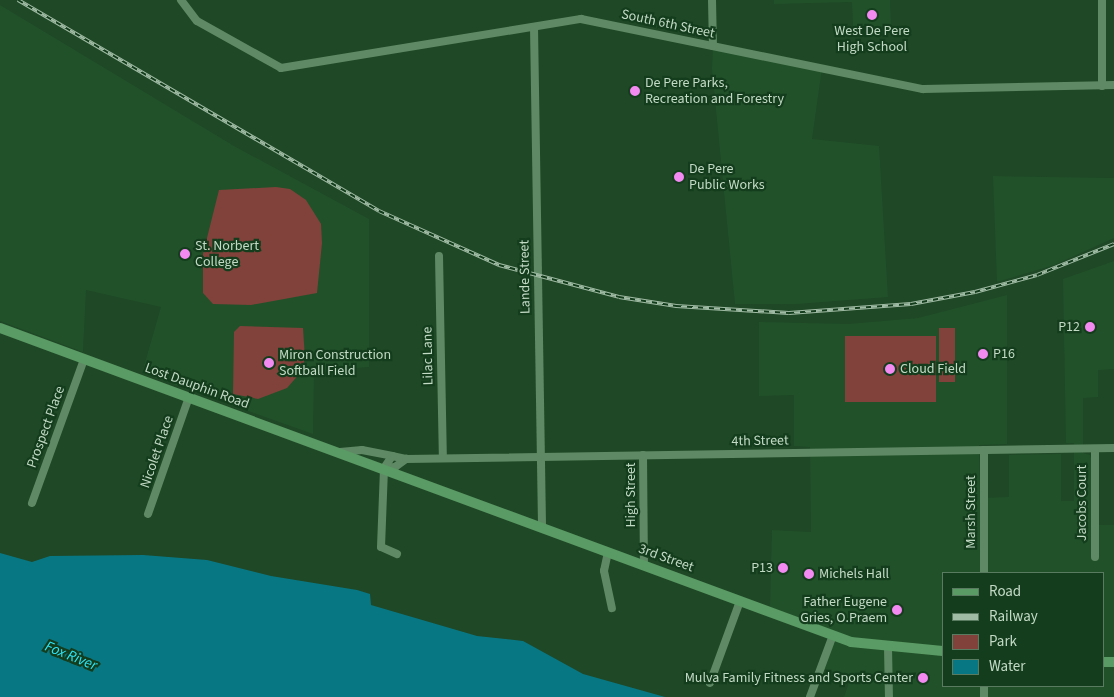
<!DOCTYPE html>
<style>
body{margin:0}
#map{position:relative;width:1114px;height:697px;overflow:hidden;background:#1f4826;font-family:"Source Sans 3",sans-serif}
div>[style]{position:absolute}
[style*='--x']{left:calc(var(--x)*1px);top:calc(var(--y)*1px);width:calc(var(--w)*1px);rotate:calc(var(--a)*1deg)}
.built>*{inset:0;background:#215129}
.green>*{inset:0;background:#81423b;transform-origin:0 0}
.water>*{inset:0;background:#087784}
.street>*{height:8px;margin:-4px;padding:0 4px;transform-origin:4px;border-radius:4px;background:#5f8964}
.secondary>*{height:10px;margin:-5px;padding:0 5px;transform-origin:5px;border-radius:5px;background:#5a9a64}
.rail>*{height:4px;margin-top:-2px;transform-origin:0;background:repeating-linear-gradient(90deg,#133d1c 0 5.5px,#a0bba4 0 11px);box-sizing:border-box;border-block:1px solid #a0bba4}
.dots>*{width:14px;height:14px;translate:-50% -50%;box-sizing:border-box;border:2px solid #133d1c;border-radius:50%}
span{translate:-50% -50%;white-space:nowrap;text-align:center;line-height:1.15;-webkit-text-stroke:4.5px #133d1c;paint-order:stroke}
.street-label{font-size:14px;color:#c3dac5}
.poi-label{font-size:14px;color:#c3dac5}
.left{translate:0 -50%;text-align:left}
.right{translate:-100% -50%;text-align:right}
.water-label{font-size:15px;color:#2be7fd;font-style:italic}
.legend{position:absolute;left:942px;top:572px;width:162px;height:115px;box-sizing:border-box;background:#133d1c;border:1px solid #597c60;margin:0;padding:6px 9px;list-style:none;font-size:15px;color:#c3dac5}
.legend li{display:flex;align-items:center;gap:10px;height:25px}
.legend b{width:25px;border:1px solid #597c60}
</style>
<div id="map">
<div class="built">
<div style="clip-path:polygon(774px 0,890px 0,891px 26px,853px 27px,852px 2px,774px 4px)"></div>
<div style="clip-path:polygon(0 5px,234px 146px,369px 219px,369px 367px,314px 371px,313px 434px,142px 373px,161px 307px,86px 290px,83px 352px,0 321px)"></div>
<div style="clip-path:polygon(713px 46px,822px 68px,812px 139px,879px 146px,888px 297px,797px 304px,735px 304px,712px 69px)"></div>
<div style="clip-path:polygon(993px 176px,1114px 178px,1114px 238px,1054px 265px,997px 282px)"></div>
<div style="clip-path:polygon(evenodd,1114px 261px,1114px 369px,1098px 370px,1098px 397px,1083px 398px,1083px 453px,1090px 455px,1092px 461px,1092px 525px,1114px 525px,1114px 697px,844px 697px,851px 677px,825px 669px,837px 632px,770px 607px,772px 530px,811px 532px,810px 447px,794px 446px,794px 395px,759px 396px,759px 322px,848px 324px,918px 318px,1007px 295px,1007px 444px,979px 445px,980px 498px,1009px 497px,1009px 455px,1061px 454px,1061px 501px,1074px 501px,1074px 443px,1066px 443px,1063px 279px,1114px 261px,943px 573px,1103px 573px,1103px 686px,943px 686px,943px 573px)"></div>
</div>
<div class="green">
<div style="clip-path:polygon(276px 187px,290px 189px,306px 200px,321px 224px,322px 243px,317px 293px,251px 305px,213px 304px,203px 293px,203px 254px,219px 190px)"></div>
<div style="clip-path:polygon(240px 326px,303px 328px,305px 359px,301px 372px,287px 388px,258px 399px,233px 394px,234px 332px)"></div>
<div style="left:939px;top:328px;width:16px;height:54px"></div>
<div style="left:845px;top:336px;width:91px;height:66px"></div>
</div>
<div class="water">
<div style="clip-path:polygon(0 553px,32px 562px,50px 556px,143px 555px,207px 560px,271px 576px,357px 590px,370px 594px,371px 605px,477px 636px,523px 641px,583px 674px,665px 697px,0 697px)"></div>
</div>
<div class="street">
<div style="--x:181;--y:0;--w:26;--a:53"></div>
<div style="--x:197;--y:21;--w:96;--a:29.2"></div>
<div style="--x:281;--y:68;--w:304;--a:-9.3"></div>
<div style="--x:581;--y:19;--w:349;--a:11.6"></div>
<div style="--x:923;--y:89;--w:191;--a:-1.2"></div>
<div style="--x:712;--y:0;--w:46;--a:88.8"></div>
<div style="--x:1102;--y:0;--w:86;--a:90"></div>
<div style="--x:534;--y:27;--w:500;--a:89.08"></div>
<div style="--x:439;--y:256;--w:201;--a:88.9"></div>
<div style="--x:1095;--y:449;--w:108;--a:90"></div>
<div style="--x:984;--y:450;--w:123;--a:90"></div>
<div style="--x:340;--y:452;--w:22;--a:-5"></div>
<div style="--x:362;--y:450;--w:31;--a:11"></div>
<div style="--x:643;--y:455;--w:110;--a:89.5"></div>
<div style="--x:384;--y:468;--w:11;--a:-5"></div>
<div style="--x:395;--y:467;--w:14;--a:-36"></div>
<div style="--x:32;--y:503;--w:153;--a:-70.1"></div>
<div style="--x:148;--y:514;--w:124;--a:-70.7"></div>
<div style="--x:608;--y:552;--w:19;--a:102"></div>
<div style="--x:604;--y:571;--w:38;--a:78"></div>
<div style="--x:397;--y:554;--w:17;--a:-156"></div>
<div style="--x:381;--y:547;--w:79;--a:-87.8"></div>
<div style="--x:384;--y:468;--w:14;--a:-56"></div>
<div style="--x:392;--y:456;--w:14;--a:12"></div>
<div style="--x:406;--y:459;--w:708;--a:-0.89"></div>
<div style="--x:888;--y:647;--w:50;--a:88.9"></div>
<div style="--x:710;--y:683;--w:87;--a:-69.9"></div>
<div style="--x:810;--y:697;--w:66;--a:-69.6"></div>
<div style="--x:984;--y:697;--w:11;--a:-90"></div>
</div>
<div class="secondary">
<div style="--x:0;--y:328;--w:907;--a:20.25"></div>
<div style="--x:851;--y:642;--w:92;--a:5.6"></div>
<div style="--x:1103;--y:662;--w:11;--a:0"></div>
</div>
<div class="rail">
<div style="--x:18;--y:0;--w:418;--a:30.3"></div>
<div style="--x:379;--y:211;--w:132;--a:24.2"></div>
<div style="--x:499;--y:265;--w:124;--a:14.9"></div>
<div style="--x:619;--y:297;--w:58;--a:9"></div>
<div style="--x:676;--y:306;--w:113;--a:3.5"></div>
<div style="--x:789;--y:313;--w:122;--a:-4.2"></div>
<div style="--x:911;--y:304;--w:65;--a:-10.6"></div>
<div style="--x:975;--y:292;--w:64;--a:-15.3"></div>
<div style="--x:1037;--y:275;--w:83;--a:-21.9"></div>
</div>
<div class="dots">
<div style="left:872px;top:15px;background:#f38af2"></div>
<div style="left:635px;top:91px;background:#f38af2"></div>
<div style="left:679px;top:177px;background:#f38af2"></div>
<div style="left:185px;top:254px;background:#f38af2"></div>
<div style="left:1090px;top:327px;background:#f38af2"></div>
<div style="left:983px;top:354px;background:#f38af2"></div>
<div style="left:269px;top:363px;background:#f38af2"></div>
<div style="left:890px;top:369px;background:#f38af2"></div>
<div style="left:783px;top:568px;background:#f38af2"></div>
<div style="left:809px;top:574px;background:#f38af2"></div>
<div style="left:897px;top:610px;background:#f38af2"></div>
<div style="left:923px;top:678px;background:#f38af2"></div>
</div>
<div class="street-label">
<span style="left:668px;top:24px;rotate:12deg">South 6th Street</span>
<span style="left:525px;top:277px;rotate:-91deg">Lande Street</span>
<span style="left:428px;top:356px;rotate:-91deg">Lilac Lane</span>
<span style="left:197px;top:386px;rotate:20deg">Lost Dauphin Road</span>
<span style="left:46px;top:427px;rotate:-70deg">Prospect Place</span>
<span style="left:760px;top:441px;rotate:-1deg">4th Street</span>
<span style="left:157px;top:452px;rotate:-71deg">Nicolet Place</span>
<span style="left:631px;top:495px;rotate:-90deg">High Street</span>
<span style="left:1082px;top:503px;rotate:-90deg">Jacobs Court</span>
<span style="left:971px;top:512px;rotate:-90deg">Marsh Street</span>
<span style="left:666px;top:558px;rotate:20deg">3rd Street</span>
</div>
<div class="poi-label">
<span style="left:872px;top:39px">West De Pere<br>High School</span>
<span class="left" style="left:645px;top:91px">De Pere Parks,<br>Recreation and Forestry</span>
<span class="left" style="left:689px;top:177px">De Pere<br>Public Works</span>
<span class="left" style="left:195px;top:254px">St. Norbert<br>College</span>
<span class="right" style="left:1080px;top:327px">P12</span>
<span class="left" style="left:993px;top:354px">P16</span>
<span class="left" style="left:279px;top:363px">Miron Construction<br>Softball Field</span>
<span class="left" style="left:900px;top:369px">Cloud Field</span>
<span class="right" style="left:773px;top:568px">P13</span>
<span class="left" style="left:819px;top:574px">Michels Hall</span>
<span class="right" style="left:887px;top:610px">Father Eugene<br>Gries, O.Praem</span>
<span class="right" style="left:913px;top:678px">Mulva Family Fitness and Sports Center</span>
</div>
<div class="water-label">
<span style="left:71px;top:656px;rotate:22deg">Fox River</span>
</div>
<ul class="legend">
<li><b style="height:6px;background:#5a9a64"></b>Road</li>
<li><b style="height:6px;background:#a0bba4"></b>Railway</li>
<li><b style="height:14px;background:#81423b"></b>Park</li>
<li><b style="height:14px;background:#087784"></b>Water</li>
</ul>
</div>
